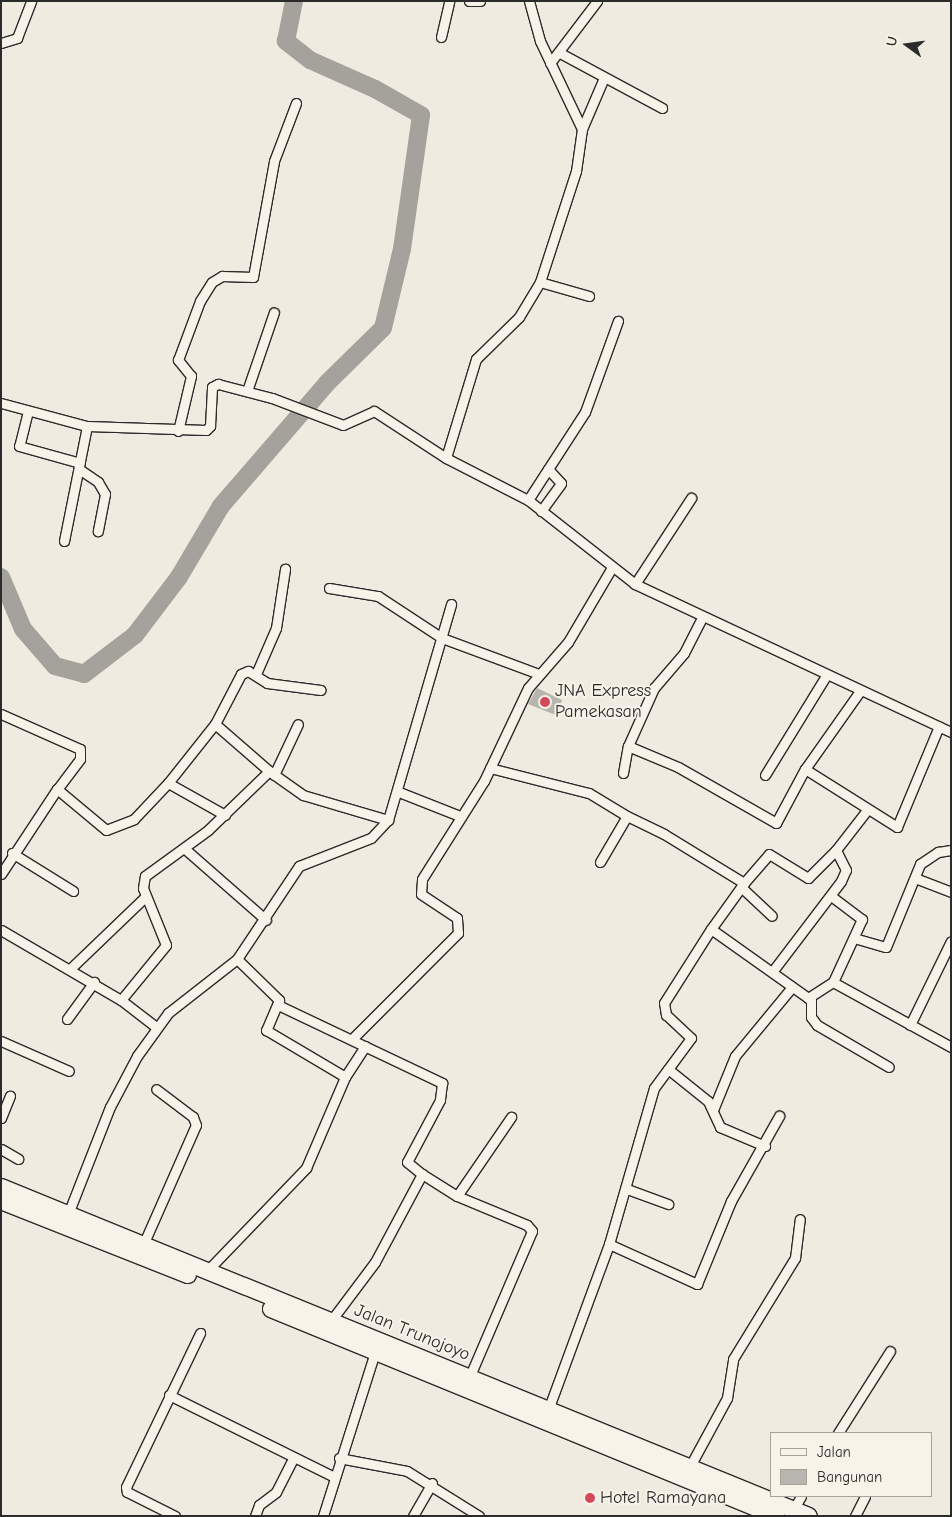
<!DOCTYPE html>
<style>
body{margin:0}
#map{position:relative;width:952px;height:1517px;overflow:hidden;background:#efebe0;font-family:"Comic Neue",sans-serif}
div>[style]{position:absolute}
[style*='--x']{left:calc(var(--x)*1px);top:calc(var(--y)*1px);width:calc(var(--w)*1px);rotate:calc(var(--a)*1deg)}
.river>*{height:18px;margin:-9px;padding:0 9px;transform-origin:9px;border-radius:9px;background:#a4a29a}
.building>*{inset:0;background:#b8b5ae}
.roads{filter:drop-shadow(1px 0 #2b2b2b) drop-shadow(-1px 0 #2b2b2b) drop-shadow(0 1px #2b2b2b) drop-shadow(0 -1px #2b2b2b)}
.street>*{height:9px;margin:-4.5px;padding:0 4.5px;transform-origin:4.5px;border-radius:4.5px;background:#f7f3e8}
.highway>*{height:16px;margin:-8px;padding:0 8px;transform-origin:8px;border-radius:8px;background:#f7f3e8}
.dots>*{width:14px;height:14px;translate:-50% -50%;box-sizing:border-box;border:2px solid #f7f3e8;border-radius:50%}
span{translate:-50% -50%;white-space:nowrap;text-align:center;line-height:1.15;-webkit-text-stroke:4px #f7f3e8;paint-order:stroke}
.poi-label{font-size:18px;color:#2b2b2b}
.left{translate:0 -50%;text-align:left}
.street-label{font-size:18px;color:#2b2b2b}
.frame{position:absolute;inset:0;border:2px solid #2b2b2b;pointer-events:none}
.legend{position:absolute;left:770px;top:1432px;width:162px;height:65px;box-sizing:border-box;background:#f7f3e8;border:1px solid #a5a39c;margin:0;padding:6px 9px;list-style:none;font-size:15px;color:#2b2b2b}
.legend li{display:flex;align-items:center;gap:10px;height:25px}
.legend b{width:25px;border:1px solid #a5a39c}
.north{position:absolute;left:882px;top:20px;width:50px;height:50px;-webkit-text-stroke:4px #f7f3e8;paint-order:stroke;rotate:284deg;font-size:14px;font-weight:700;line-height:20px;text-align:center;color:#2b2b2b}
.north::after{content:'';display:block;margin:auto;width:18px;height:22px;background:#2b2b2b;clip-path:polygon(50% 0,100% 100%,50% 72%,0 100%)}
</style>
<div id="map">
<div class="river">
<div style="--x:1;--y:577;--w:56;--a:67.1"></div>
<div style="--x:23;--y:629;--w:49;--a:49.1"></div>
<div style="--x:55;--y:666;--w:30;--a:15"></div>
<div style="--x:84;--y:674;--w:64;--a:-37.4"></div>
<div style="--x:135;--y:635;--w:73;--a:-52.8"></div>
<div style="--x:179;--y:577;--w:82;--a:-59.4"></div>
<div style="--x:221;--y:506;--w:162;--a:-49.2"></div>
<div style="--x:327;--y:383;--w:78;--a:-44.5"></div>
<div style="--x:383;--y:328;--w:81;--a:-76.5"></div>
<div style="--x:402;--y:249;--w:135;--a:-81.9"></div>
<div style="--x:421;--y:115;--w:53;--a:-150.5"></div>
<div style="--x:375;--y:89;--w:71;--a:-156"></div>
<div style="--x:310;--y:60;--w:31;--a:-142"></div>
<div style="--x:286;--y:41;--w:41;--a:-78.7"></div>
</div>
<div class="building">
<div style="clip-path:polygon(537px 688px,562px 700px,558px 716px,528px 704px)"></div>
</div>
<div class="roads">
<div class="street">
<div style="--x:469;--y:1;--w:11;--a:0"></div>
<div style="--x:529;--y:1;--w:41;--a:74.6"></div>
<div style="--x:540;--y:41;--w:98;--a:64.5"></div>
<div style="--x:441;--y:37;--w:37;--a:-77"></div>
<div style="--x:1;--y:43;--w:17;--a:-17"></div>
<div style="--x:17;--y:38;--w:40;--a:-69"></div>
<div style="--x:560;--y:53;--w:116;--a:28.3"></div>
<div style="--x:550;--y:63;--w:78;--a:-52.8"></div>
<div style="--x:603;--y:80;--w:53;--a:113.2"></div>
<div style="--x:582;--y:129;--w:42;--a:98.1"></div>
<div style="--x:576;--y:171;--w:117;--a:108"></div>
<div style="--x:540;--y:282;--w:41;--a:121"></div>
<div style="--x:519;--y:317;--w:60;--a:135.7"></div>
<div style="--x:476;--y:359;--w:103;--a:106.9"></div>
<div style="--x:446;--y:458;--w:92;--a:27.1"></div>
<div style="--x:528;--y:500;--w:136;--a:38.1"></div>
<div style="--x:635;--y:584;--w:349;--a:25.1"></div>
<div style="--x:540;--y:282;--w:51;--a:15.9"></div>
<div style="--x:247;--y:391;--w:83;--a:-71.1"></div>
<div style="--x:1;--y:403;--w:89;--a:15"></div>
<div style="--x:87;--y:426;--w:119;--a:1.9"></div>
<div style="--x:206;--y:430;--w:6;--a:-45"></div>
<div style="--x:210;--y:426;--w:39;--a:-87"></div>
<div style="--x:212;--y:387;--w:7;--a:-27"></div>
<div style="--x:218;--y:384;--w:56;--a:14.5"></div>
<div style="--x:272;--y:398;--w:76;--a:20.8"></div>
<div style="--x:343;--y:425;--w:34;--a:-24"></div>
<div style="--x:374;--y:411;--w:86;--a:33.1"></div>
<div style="--x:28;--y:411;--w:36;--a:104"></div>
<div style="--x:19;--y:446;--w:63;--a:15.6"></div>
<div style="--x:178;--y:431;--w:57;--a:-76.7"></div>
<div style="--x:191;--y:376;--w:21;--a:-129"></div>
<div style="--x:178;--y:360;--w:63;--a:-69.6"></div>
<div style="--x:200;--y:301;--w:22;--a:-58"></div>
<div style="--x:212;--y:282;--w:12;--a:-31"></div>
<div style="--x:222;--y:276;--w:31;--a:2"></div>
<div style="--x:253;--y:277;--w:118;--a:-79.7"></div>
<div style="--x:274;--y:161;--w:62;--a:-69.2"></div>
<div style="--x:79;--y:469;--w:23;--a:34"></div>
<div style="--x:98;--y:482;--w:14;--a:60"></div>
<div style="--x:105;--y:494;--w:38;--a:101"></div>
<div style="--x:528;--y:500;--w:105;--a:-57.1"></div>
<div style="--x:585;--y:412;--w:97;--a:-70.1"></div>
<div style="--x:541;--y:511;--w:34;--a:-54"></div>
<div style="--x:561;--y:483;--w:19;--a:-133"></div>
<div style="--x:64;--y:541;--w:117;--a:-78.7"></div>
<div style="--x:635;--y:584;--w:103;--a:-56.9"></div>
<div style="--x:329;--y:588;--w:50;--a:9.3"></div>
<div style="--x:378;--y:596;--w:77;--a:33.3"></div>
<div style="--x:442;--y:638;--w:103;--a:20.4"></div>
<div style="--x:256;--y:674;--w:50;--a:-66.5"></div>
<div style="--x:276;--y:628;--w:60;--a:-81.3"></div>
<div style="--x:1;--y:714;--w:86;--a:23.9"></div>
<div style="--x:80;--y:749;--w:10;--a:90"></div>
<div style="--x:80;--y:759;--w:38;--a:127"></div>
<div style="--x:57;--y:789;--w:64;--a:39.9"></div>
<div style="--x:106;--y:830;--w:30;--a:-21"></div>
<div style="--x:134;--y:819;--w:50;--a:-46.6"></div>
<div style="--x:215;--y:724;--w:72;--a:41"></div>
<div style="--x:628;--y:746;--w:54;--a:22.8"></div>
<div style="--x:678;--y:767;--w:113;--a:29.7"></div>
<div style="--x:776;--y:823;--w:61;--a:-61.8"></div>
<div style="--x:805;--y:769;--w:95;--a:-54.8"></div>
<div style="--x:490;--y:768;--w:102;--a:14.2"></div>
<div style="--x:589;--y:793;--w:44;--a:31.2"></div>
<div style="--x:805;--y:769;--w:109;--a:32.2"></div>
<div style="--x:897;--y:827;--w:109;--a:-67.4"></div>
<div style="--x:623;--y:773;--w:27;--a:-80"></div>
<div style="--x:628;--y:746;--w:64;--a:-65.9"></div>
<div style="--x:654;--y:688;--w:46;--a:-49.4"></div>
<div style="--x:684;--y:653;--w:39;--a:-63"></div>
<div style="--x:274;--y:775;--w:56;--a:-64.8"></div>
<div style="--x:765;--y:775;--w:116;--a:-58.4"></div>
<div style="--x:399;--y:792;--w:66;--a:21.5"></div>
<div style="--x:225;--y:815;--w:65;--a:-150.7"></div>
<div style="--x:168;--y:783;--w:75;--a:-51.5"></div>
<div style="--x:215;--y:724;--w:56;--a:-62.5"></div>
<div style="--x:241;--y:674;--w:8;--a:-23"></div>
<div style="--x:248;--y:671;--w:22;--a:32"></div>
<div style="--x:267;--y:683;--w:54;--a:7.4"></div>
<div style="--x:184;--y:848;--w:109;--a:41.3"></div>
<div style="--x:12;--y:853;--w:72;--a:31.9"></div>
<div style="--x:600;--y:862;--w:53;--a:-59.6"></div>
<div style="--x:627;--y:816;--w:41;--a:25.9"></div>
<div style="--x:664;--y:834;--w:94;--a:31.5"></div>
<div style="--x:744;--y:883;--w:57;--a:125.7"></div>
<div style="--x:711;--y:929;--w:119;--a:35.4"></div>
<div style="--x:808;--y:998;--w:30;--a:-33"></div>
<div style="--x:833;--y:982;--w:135;--a:28.8"></div>
<div style="--x:1;--y:874;--w:102;--a:-56.6"></div>
<div style="--x:915;--y:878;--w:39;--a:21"></div>
<div style="--x:744;--y:883;--w:38;--a:-49"></div>
<div style="--x:769;--y:854;--w:46;--a:31.6"></div>
<div style="--x:808;--y:878;--w:40;--a:-45"></div>
<div style="--x:741;--y:887;--w:42;--a:43.1"></div>
<div style="--x:831;--y:896;--w:39;--a:37"></div>
<div style="--x:862;--y:919;--w:69;--a:114.7"></div>
<div style="--x:1;--y:930;--w:139;--a:30.3"></div>
<div style="--x:121;--y:1000;--w:44;--a:37.6"></div>
<div style="--x:854;--y:938;--w:33;--a:16"></div>
<div style="--x:886;--y:947;--w:90;--a:-67.7"></div>
<div style="--x:920;--y:864;--w:22;--a:-34"></div>
<div style="--x:938;--y:852;--w:13;--a:-9"></div>
<div style="--x:237;--y:959;--w:59;--a:44.3"></div>
<div style="--x:279;--y:1000;--w:33;--a:113"></div>
<div style="--x:266;--y:1030;--w:92;--a:30.7"></div>
<div style="--x:70;--y:969;--w:105;--a:-43.8"></div>
<div style="--x:772;--y:972;--w:114;--a:-52.8"></div>
<div style="--x:841;--y:881;--w:12;--a:-66"></div>
<div style="--x:846;--y:870;--w:22;--a:-117"></div>
<div style="--x:836;--y:850;--w:51;--a:-52.2"></div>
<div style="--x:811;--y:999;--w:18;--a:90"></div>
<div style="--x:811;--y:1017;--w:10;--a:53"></div>
<div style="--x:817;--y:1025;--w:83;--a:30.3"></div>
<div style="--x:121;--y:1000;--w:71;--a:-50.7"></div>
<div style="--x:166;--y:945;--w:61;--a:-112"></div>
<div style="--x:143;--y:888;--w:12;--a:-81"></div>
<div style="--x:145;--y:876;--w:78;--a:-36.1"></div>
<div style="--x:208;--y:830;--w:85;--a:-44"></div>
<div style="--x:269;--y:771;--w:42;--a:35.2"></div>
<div style="--x:303;--y:795;--w:89;--a:16.4"></div>
<div style="--x:278;--y:1005;--w:182;--a:25.4"></div>
<div style="--x:442;--y:1083;--w:17;--a:97"></div>
<div style="--x:440;--y:1100;--w:70;--a:118"></div>
<div style="--x:407;--y:1162;--w:19;--a:39"></div>
<div style="--x:67;--y:1019;--w:46;--a:-53.9"></div>
<div style="--x:910;--y:1025;--w:93;--a:-64"></div>
<div style="--x:352;--y:1039;--w:150;--a:-45"></div>
<div style="--x:458;--y:933;--w:15;--a:-94"></div>
<div style="--x:457;--y:918;--w:43;--a:-146.3"></div>
<div style="--x:421;--y:894;--w:15;--a:-86"></div>
<div style="--x:422;--y:879;--w:116;--a:-57.7"></div>
<div style="--x:484;--y:781;--w:103;--a:-64.7"></div>
<div style="--x:528;--y:688;--w:61;--a:-49"></div>
<div style="--x:568;--y:642;--w:85;--a:-59.5"></div>
<div style="--x:1;--y:1041;--w:74;--a:23.8"></div>
<div style="--x:668;--y:1069;--w:51;--a:38.7"></div>
<div style="--x:708;--y:1101;--w:29;--a:65"></div>
<div style="--x:720;--y:1127;--w:49;--a:22.9"></div>
<div style="--x:713;--y:1110;--w:58;--a:-67.8"></div>
<div style="--x:735;--y:1056;--w:89;--a:-50.4"></div>
<div style="--x:1;--y:1118;--w:24;--a:-68"></div>
<div style="--x:1;--y:1149;--w:20;--a:30"></div>
<div style="--x:627;--y:1189;--w:44;--a:20.1"></div>
<div style="--x:68;--y:1214;--w:115;--a:-68.6"></div>
<div style="--x:110;--y:1107;--w:58;--a:-62.1"></div>
<div style="--x:137;--y:1056;--w:53;--a:-54.2"></div>
<div style="--x:168;--y:1013;--w:88;--a:-38"></div>
<div style="--x:237;--y:959;--w:112;--a:-56.3"></div>
<div style="--x:299;--y:866;--w:77;--a:-21.3"></div>
<div style="--x:371;--y:838;--w:25;--a:-47"></div>
<div style="--x:388;--y:820;--w:225;--a:-73.7"></div>
<div style="--x:609;--y:1244;--w:97;--a:24.4"></div>
<div style="--x:697;--y:1284;--w:90;--a:-67.7"></div>
<div style="--x:731;--y:1201;--w:98;--a:-60.5"></div>
<div style="--x:143;--y:1245;--w:131;--a:-66.2"></div>
<div style="--x:196;--y:1125;--w:9;--a:-111"></div>
<div style="--x:193;--y:1117;--w:46;--a:-142.9"></div>
<div style="--x:207;--y:1271;--w:143;--a:-46.1"></div>
<div style="--x:306;--y:1168;--w:99;--a:-66.8"></div>
<div style="--x:345;--y:1077;--w:37;--a:-57"></div>
<div style="--x:330;--y:1322;--w:75;--a:-53.1"></div>
<div style="--x:375;--y:1262;--w:100;--a:-61.9"></div>
<div style="--x:422;--y:1174;--w:41;--a:32.2"></div>
<div style="--x:469;--y:1378;--w:160;--a:-66.8"></div>
<div style="--x:532;--y:1231;--w:8;--a:-130"></div>
<div style="--x:527;--y:1225;--w:76;--a:-157.5"></div>
<div style="--x:457;--y:1196;--w:96;--a:-55.6"></div>
<div style="--x:169;--y:1395;--w:184;--a:26.4"></div>
<div style="--x:548;--y:1410;--w:177;--a:-69.8"></div>
<div style="--x:609;--y:1244;--w:162;--a:-73.9"></div>
<div style="--x:654;--y:1088;--w:62;--a:-53.5"></div>
<div style="--x:691;--y:1038;--w:34;--a:-137"></div>
<div style="--x:666;--y:1015;--w:12;--a:-99"></div>
<div style="--x:664;--y:1003;--w:88;--a:-57.6"></div>
<div style="--x:838;--y:1433;--w:97;--a:-57.6"></div>
<div style="--x:339;--y:1458;--w:69;--a:10.8"></div>
<div style="--x:407;--y:1471;--w:85;--a:32"></div>
<div style="--x:689;--y:1468;--w:80;--a:-61.5"></div>
<div style="--x:727;--y:1398;--w:39;--a:-81"></div>
<div style="--x:733;--y:1359;--w:119;--a:-58.5"></div>
<div style="--x:795;--y:1258;--w:39;--a:-83"></div>
<div style="--x:793;--y:1510;--w:16;--a:-60"></div>
<div style="--x:175;--y:1516;--w:54;--a:-153.4"></div>
<div style="--x:127;--y:1492;--w:5;--a:-101"></div>
<div style="--x:126;--y:1487;--w:171;--a:-64.3"></div>
<div style="--x:255;--y:1516;--w:12;--a:-70"></div>
<div style="--x:259;--y:1505;--w:21;--a:-37"></div>
<div style="--x:276;--y:1492;--w:38;--a:-63"></div>
<div style="--x:323;--y:1516;--w:175;--a:-72.4"></div>
<div style="--x:413;--y:1516;--w:38;--a:-60"></div>
<div style="--x:855;--y:1516;--w:22;--a:-63"></div>
</div>
<div class="highway">
<div style="--x:1;--y:1187;--w:872;--a:22.16"></div>
<div style="--x:1;--y:1201;--w:201;--a:21.6"></div>
<div style="--x:271;--y:1309;--w:546;--a:22.29"></div>
</div>
</div>
<div class="dots">
<div style="left:545px;top:702px;background:#d1495b"></div>
<div style="left:590px;top:1498px;background:#d1495b"></div>
</div>
<div class="poi-label">
<span class="left" style="left:555px;top:702px">JNA Express<br>Pamekasan</span>
<span class="left" style="left:600px;top:1498px">Hotel Ramayana</span>
</div>
<div class="street-label">
<span style="left:412px;top:1333px;rotate:22deg">Jalan Trunojoyo</span>
</div>
<div class="frame"></div>
<ul class="legend">
<li><b style="height:6px;background:#f7f3e8"></b>Jalan</li>
<li><b style="height:14px;background:#b8b5ae"></b>Bangunan</li>
</ul>
<div class="north">U</div>
</div>
